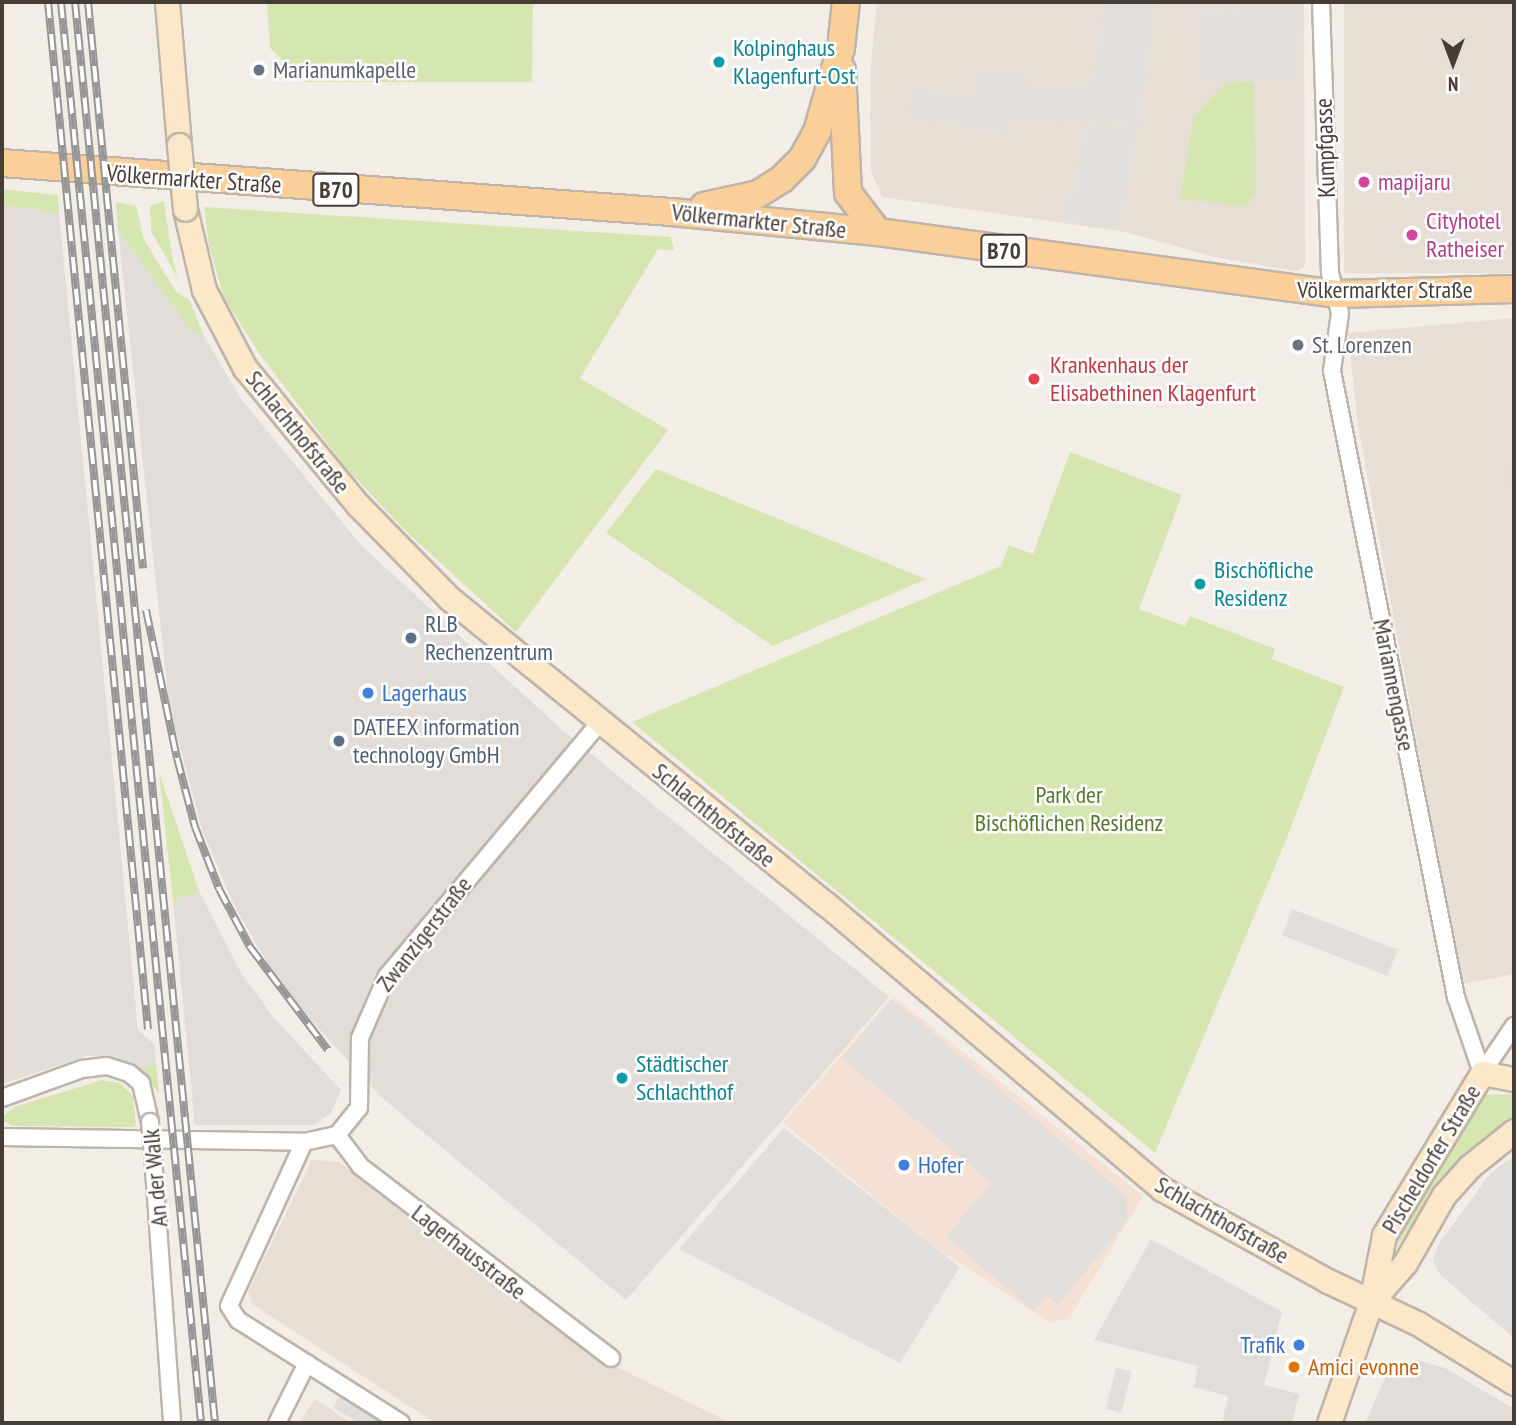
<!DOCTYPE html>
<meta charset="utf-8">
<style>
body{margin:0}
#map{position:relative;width:1516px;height:1425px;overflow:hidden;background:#f3ede7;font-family:"PT Sans Narrow",sans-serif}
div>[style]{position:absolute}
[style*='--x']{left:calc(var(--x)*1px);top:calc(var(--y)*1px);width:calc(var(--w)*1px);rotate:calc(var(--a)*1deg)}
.residential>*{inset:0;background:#e7ded5;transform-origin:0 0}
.commercial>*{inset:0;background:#f4e1d3}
.industrial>*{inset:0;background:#e2ddd9}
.green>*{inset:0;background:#d6e6b1}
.parking>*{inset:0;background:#e1dedc;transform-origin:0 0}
.roads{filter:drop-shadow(2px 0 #beb4aa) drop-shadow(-2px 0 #beb4aa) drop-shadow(0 2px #beb4aa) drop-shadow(0 -2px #beb4aa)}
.street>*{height:16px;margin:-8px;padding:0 8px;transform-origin:8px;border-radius:8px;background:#fff}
.secondary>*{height:23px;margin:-11.5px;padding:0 11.5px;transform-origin:11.5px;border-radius:11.5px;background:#fce7c8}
.primary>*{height:26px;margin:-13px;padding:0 13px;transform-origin:13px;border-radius:13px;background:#facf99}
.rail>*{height:8px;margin-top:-4px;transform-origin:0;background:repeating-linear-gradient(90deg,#fff 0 16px,#969696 0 32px);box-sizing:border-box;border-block:2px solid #969696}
.bridges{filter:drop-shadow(2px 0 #beb4aa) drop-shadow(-2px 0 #beb4aa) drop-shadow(0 2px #beb4aa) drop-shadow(0 -2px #beb4aa)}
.street-bridge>*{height:16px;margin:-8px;padding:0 8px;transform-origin:8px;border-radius:8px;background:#fff}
.secondary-bridge>*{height:23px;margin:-11.5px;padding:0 11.5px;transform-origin:11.5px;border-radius:11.5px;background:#fce7c8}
.dots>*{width:19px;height:19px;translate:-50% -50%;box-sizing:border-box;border:4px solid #fff;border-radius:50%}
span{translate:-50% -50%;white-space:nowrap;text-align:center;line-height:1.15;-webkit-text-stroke:5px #fff;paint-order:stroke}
.shield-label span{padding:2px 5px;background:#fff;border:2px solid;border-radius:5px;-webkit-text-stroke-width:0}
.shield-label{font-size:23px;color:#463d36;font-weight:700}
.culture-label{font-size:24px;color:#0d838f}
.left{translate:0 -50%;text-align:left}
.worship-label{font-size:24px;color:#5b616d}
.street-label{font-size:24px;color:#463d36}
.hotel-label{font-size:24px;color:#b23c85}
.health-label{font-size:24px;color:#be3a42}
.service-label{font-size:24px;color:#4e5e75}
.shop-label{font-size:24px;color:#366cbe}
.right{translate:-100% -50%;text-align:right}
.park-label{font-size:24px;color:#53752c}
.food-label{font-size:24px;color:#c56008}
.frame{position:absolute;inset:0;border:4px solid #463d36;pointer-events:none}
.north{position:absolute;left:1418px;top:28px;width:70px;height:70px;-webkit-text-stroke:5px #fff;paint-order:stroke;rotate:180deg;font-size:19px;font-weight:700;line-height:28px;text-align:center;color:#463d36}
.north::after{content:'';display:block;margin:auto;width:24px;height:32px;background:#463d36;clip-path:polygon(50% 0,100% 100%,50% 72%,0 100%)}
</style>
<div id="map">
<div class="residential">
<div style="clip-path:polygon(877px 2px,1304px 2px,1305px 266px,1297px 271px,1215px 257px,1125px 232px,882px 197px,871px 171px,870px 76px)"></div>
<div style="left:1344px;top:2px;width:170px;height:271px"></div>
<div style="clip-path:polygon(1514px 318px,1514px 974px,1462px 984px,1358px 425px,1348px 333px)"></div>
<div style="clip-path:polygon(312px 1160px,339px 1162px,590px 1354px,731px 1423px,435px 1423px,252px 1304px,248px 1292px)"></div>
<div style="clip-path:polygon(315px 1399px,351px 1423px,299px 1423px)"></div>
</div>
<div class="commercial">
<div style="clip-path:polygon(893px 996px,1143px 1196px,1069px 1318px,1050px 1323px,934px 1246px,783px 1123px)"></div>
</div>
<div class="industrial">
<div style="clip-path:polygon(2px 205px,59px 213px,138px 1030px,154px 1044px,156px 1063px,140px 1070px,115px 1057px,87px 1056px,2px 1084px)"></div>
<div style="clip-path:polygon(118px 230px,190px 328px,204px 336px,241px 399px,361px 545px,562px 730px,889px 997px,626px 1300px,381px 1097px,283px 989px,236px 909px,202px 830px,169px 704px)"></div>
<div style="clip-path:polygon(199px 891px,240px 971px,273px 1017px,341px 1090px,331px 1113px,314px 1125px,195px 1125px,173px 901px)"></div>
<div style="clip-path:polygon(1151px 1239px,1282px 1312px,1264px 1385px,1299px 1394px,1292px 1423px,1222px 1423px,1228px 1396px,1194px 1387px,1198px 1366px,1094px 1340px)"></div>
<div style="clip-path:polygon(1417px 1360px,1445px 1368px,1514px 1409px,1514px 1423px,1365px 1423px,1388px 1372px)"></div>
</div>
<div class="green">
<div style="clip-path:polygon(267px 2px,533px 2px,532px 82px,305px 82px,270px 48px)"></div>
<div style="clip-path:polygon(1226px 82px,1254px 82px,1256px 194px,1244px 207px,1180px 198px,1194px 117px)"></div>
<div style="clip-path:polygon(2px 189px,58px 195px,59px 213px,2px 205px)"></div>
<div style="clip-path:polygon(164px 201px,172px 256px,178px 279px,151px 231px,150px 206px)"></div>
<div style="clip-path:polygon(116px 202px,136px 206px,144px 240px,177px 293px,189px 299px,204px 336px,190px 329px,118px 230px)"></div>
<div style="clip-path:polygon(204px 207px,671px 237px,674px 250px,658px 249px,580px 378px,668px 430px,516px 632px,408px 533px,346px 468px,259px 353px,224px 298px,209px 246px)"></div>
<div style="clip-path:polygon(1070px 452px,1182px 495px,1139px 609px,1185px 626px,1190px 616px,1275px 649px,1272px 659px,1344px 687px,1286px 840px,1155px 1153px,632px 722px,1001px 566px,1009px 545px,1033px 554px)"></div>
<div style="clip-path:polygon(656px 469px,926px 579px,773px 646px,606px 533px)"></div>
<div style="clip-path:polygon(159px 772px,199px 891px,173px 901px)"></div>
<div style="clip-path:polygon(156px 1063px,159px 1093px,140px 1070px)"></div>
<div style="clip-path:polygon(102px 1080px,120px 1083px,133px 1096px,136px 1127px,12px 1126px,4px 1121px,4px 1115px,14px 1107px)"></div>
<div style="clip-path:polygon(1514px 1094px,1514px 1116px,1444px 1176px,1394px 1251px,1423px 1187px,1475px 1103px,1485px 1095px)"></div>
</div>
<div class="parking">
<div style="clip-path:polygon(1106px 2px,1157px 2px,1137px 127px,1087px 119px,1039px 123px,1008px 118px,1005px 134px,909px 117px,914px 88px,974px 99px,980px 66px,1028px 74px,1026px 85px,1037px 87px,1092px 83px)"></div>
<div style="left:1297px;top:9px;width:70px;height:98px;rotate:89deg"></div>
<div style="clip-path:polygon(1085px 123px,1136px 131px,1121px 228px,1064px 219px,1068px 194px,1074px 194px)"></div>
<div style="clip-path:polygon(1505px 470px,1514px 470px,1514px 550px,1510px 551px)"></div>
<div style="left:1292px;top:909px;width:113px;height:28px;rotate:21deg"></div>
<div style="clip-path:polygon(892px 999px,1127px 1196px,1127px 1221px,1058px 1305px,1047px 1296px,1034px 1311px,946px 1237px,991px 1183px,842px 1058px)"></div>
<div style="clip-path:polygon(784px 1128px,960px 1267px,900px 1363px,679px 1249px)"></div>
<div style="clip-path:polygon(1514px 1156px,1514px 1338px,1440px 1275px,1433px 1260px,1438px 1245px,1490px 1174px)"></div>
<div style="left:1116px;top:1368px;width:16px;height:42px;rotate:14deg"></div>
<div style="clip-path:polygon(340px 1395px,385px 1423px,358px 1423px,333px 1407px)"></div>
</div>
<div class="roads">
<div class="street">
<div style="--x:1321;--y:2;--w:271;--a:88.1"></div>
<div style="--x:1330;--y:273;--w:41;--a:76"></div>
<div style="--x:1340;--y:313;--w:59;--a:97.9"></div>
<div style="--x:1332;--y:371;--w:638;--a:78.8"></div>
<div style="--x:1456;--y:997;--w:80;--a:71.1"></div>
<div style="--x:1482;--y:1073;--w:57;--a:-55.8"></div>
<div style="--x:2;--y:1098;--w:85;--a:-19.9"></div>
<div style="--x:82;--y:1069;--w:25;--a:-7"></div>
<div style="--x:107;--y:1066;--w:23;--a:18"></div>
<div style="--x:129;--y:1073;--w:16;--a:40"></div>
<div style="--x:141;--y:1083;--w:40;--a:77"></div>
<div style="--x:337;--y:1135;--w:39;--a:53"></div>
<div style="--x:360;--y:1166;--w:316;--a:37.4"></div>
<div style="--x:2;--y:1137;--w:302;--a:0.9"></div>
<div style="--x:304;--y:1142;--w:34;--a:-12"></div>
<div style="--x:337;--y:1135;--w:35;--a:-51"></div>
<div style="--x:359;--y:1108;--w:70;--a:-89.2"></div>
<div style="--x:360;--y:1038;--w:68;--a:-66.5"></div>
<div style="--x:387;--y:976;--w:330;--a:-50"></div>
<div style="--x:304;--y:1142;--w:180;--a:114.6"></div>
<div style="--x:229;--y:1306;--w:17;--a:57"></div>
<div style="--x:238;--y:1320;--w:193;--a:32.3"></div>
<div style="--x:153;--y:1156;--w:268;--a:85.9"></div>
<div style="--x:277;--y:1423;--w:67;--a:-63.4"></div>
</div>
<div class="secondary">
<div style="--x:167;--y:2;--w:144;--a:85.2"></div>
<div style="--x:185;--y:209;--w:83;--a:76.8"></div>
<div style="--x:204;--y:290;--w:88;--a:62.3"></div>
<div style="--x:245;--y:368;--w:178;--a:50.5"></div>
<div style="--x:358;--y:505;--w:130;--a:45.6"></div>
<div style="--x:449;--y:598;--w:486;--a:39.1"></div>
<div style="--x:826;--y:904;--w:441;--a:40.3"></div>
<div style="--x:1162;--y:1189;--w:190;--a:29"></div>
<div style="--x:1328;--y:1281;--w:98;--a:25.3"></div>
<div style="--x:1417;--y:1323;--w:114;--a:31.7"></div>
<div style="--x:1371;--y:1302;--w:52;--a:-48.9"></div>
<div style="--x:1405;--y:1263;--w:78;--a:-60.2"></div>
<div style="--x:1444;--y:1195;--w:38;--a:-48"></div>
<div style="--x:1469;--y:1167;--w:58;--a:-38.7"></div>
<div style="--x:1329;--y:1423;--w:128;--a:-70.9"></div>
<div style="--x:1371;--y:1302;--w:68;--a:-79"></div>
<div style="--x:1384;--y:1235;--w:189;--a:-58.8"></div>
<div style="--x:1482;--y:1073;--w:33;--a:11"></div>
</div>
<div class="primary">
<div style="--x:842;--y:70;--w:123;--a:87.2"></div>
<div style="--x:848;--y:193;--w:49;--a:52.4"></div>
<div style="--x:2;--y:163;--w:671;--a:4.19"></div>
<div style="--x:671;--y:212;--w:208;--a:5.5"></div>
<div style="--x:878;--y:232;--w:462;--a:7.7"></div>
<div style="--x:1336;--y:294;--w:178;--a:-1.6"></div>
<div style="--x:704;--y:206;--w:55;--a:-12.5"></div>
<div style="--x:758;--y:194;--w:28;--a:-32"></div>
<div style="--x:782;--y:179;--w:28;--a:-45"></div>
<div style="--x:802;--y:159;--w:31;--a:-61"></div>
<div style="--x:817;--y:132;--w:87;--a:-74.1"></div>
<div style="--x:841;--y:48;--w:46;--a:-83.8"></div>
</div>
</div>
<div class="rail">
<div style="--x:48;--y:2;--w:1032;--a:84.44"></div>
<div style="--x:61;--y:2;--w:1428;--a:84.37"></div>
<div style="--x:75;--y:2;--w:1428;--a:84.37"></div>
<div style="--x:88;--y:2;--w:569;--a:84.45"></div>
<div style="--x:146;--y:610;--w:151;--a:78.2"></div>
<div style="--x:177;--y:758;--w:71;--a:75.4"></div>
<div style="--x:195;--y:827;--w:66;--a:68.8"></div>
<div style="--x:219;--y:889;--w:66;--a:61.9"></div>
<div style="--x:250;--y:947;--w:129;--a:52.9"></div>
</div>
<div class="bridges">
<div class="street-bridge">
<div style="--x:150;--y:1122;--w:34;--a:85"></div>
</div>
<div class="secondary-bridge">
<div style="--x:179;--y:145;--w:64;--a:84.6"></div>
</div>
</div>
<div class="dots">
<div style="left:719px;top:62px;background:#0f9aa8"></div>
<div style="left:259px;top:70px;background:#6b7280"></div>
<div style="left:1364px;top:182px;background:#d1479c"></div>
<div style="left:1412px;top:235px;background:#d1479c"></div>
<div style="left:1298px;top:345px;background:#6b7280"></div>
<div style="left:1034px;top:379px;background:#e0444e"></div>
<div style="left:1200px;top:584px;background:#0f9aa8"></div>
<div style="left:411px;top:638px;background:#5c6f8a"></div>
<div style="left:368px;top:693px;background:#3f7fe0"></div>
<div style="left:339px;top:741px;background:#5c6f8a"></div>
<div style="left:622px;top:1078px;background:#0f9aa8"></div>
<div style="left:904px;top:1165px;background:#3f7fe0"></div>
<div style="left:1299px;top:1345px;background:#3f7fe0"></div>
<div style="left:1294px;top:1367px;background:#e8710a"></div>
</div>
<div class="shield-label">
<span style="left:336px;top:190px">B70</span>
<span style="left:1004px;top:251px">B70</span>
</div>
<div class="culture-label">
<span class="left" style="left:733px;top:62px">Kolpinghaus<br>Klagenfurt-Ost</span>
<span class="left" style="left:1214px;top:584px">Bischöfliche<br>Residenz</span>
<span class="left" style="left:636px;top:1078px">Städtischer<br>Schlachthof</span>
</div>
<div class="worship-label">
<span class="left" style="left:273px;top:70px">Marianumkapelle</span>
<span class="left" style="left:1312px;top:345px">St. Lorenzen</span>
</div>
<div class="street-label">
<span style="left:1325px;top:148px;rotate:-92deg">Kumpfgasse</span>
<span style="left:194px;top:179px;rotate:4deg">Völkermarkter Straße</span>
<span style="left:759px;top:221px;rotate:6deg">Völkermarkter Straße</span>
<span style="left:1385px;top:290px">Völkermarkter Straße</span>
<span style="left:298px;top:432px;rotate:51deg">Schlachthofstraße</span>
<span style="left:1394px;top:685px;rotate:79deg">Mariannengasse</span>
<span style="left:714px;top:815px;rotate:39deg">Schlachthofstraße</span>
<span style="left:424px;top:934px;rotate:-52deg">Zwanzigerstraße</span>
<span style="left:1431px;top:1159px;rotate:-59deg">Pischeldorfer Straße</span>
<span style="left:155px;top:1178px;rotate:-95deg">An der Walk</span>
<span style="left:1222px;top:1220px;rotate:30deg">Schlachthofstraße</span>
<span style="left:469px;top:1252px;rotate:38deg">Lagerhausstraße</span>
</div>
<div class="hotel-label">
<span class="left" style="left:1378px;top:182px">mapijaru</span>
<span class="left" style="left:1426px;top:235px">Cityhotel<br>Ratheiser</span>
</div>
<div class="health-label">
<span class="left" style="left:1050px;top:379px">Krankenhaus der<br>Elisabethinen Klagenfurt</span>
</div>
<div class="service-label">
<span class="left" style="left:425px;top:638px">RLB<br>Rechenzentrum</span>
<span class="left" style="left:353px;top:741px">DATEEX information<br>technology GmbH</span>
</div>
<div class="shop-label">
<span class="left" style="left:382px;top:693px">Lagerhaus</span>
<span class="left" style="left:918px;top:1165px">Hofer</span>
<span class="right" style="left:1285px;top:1345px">Trafik</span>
</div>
<div class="park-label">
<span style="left:1069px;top:809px">Park der<br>Bischöflichen Residenz</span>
</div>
<div class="food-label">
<span class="left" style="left:1308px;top:1367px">Amici evonne</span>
</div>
<div class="frame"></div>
<div class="north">N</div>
</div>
